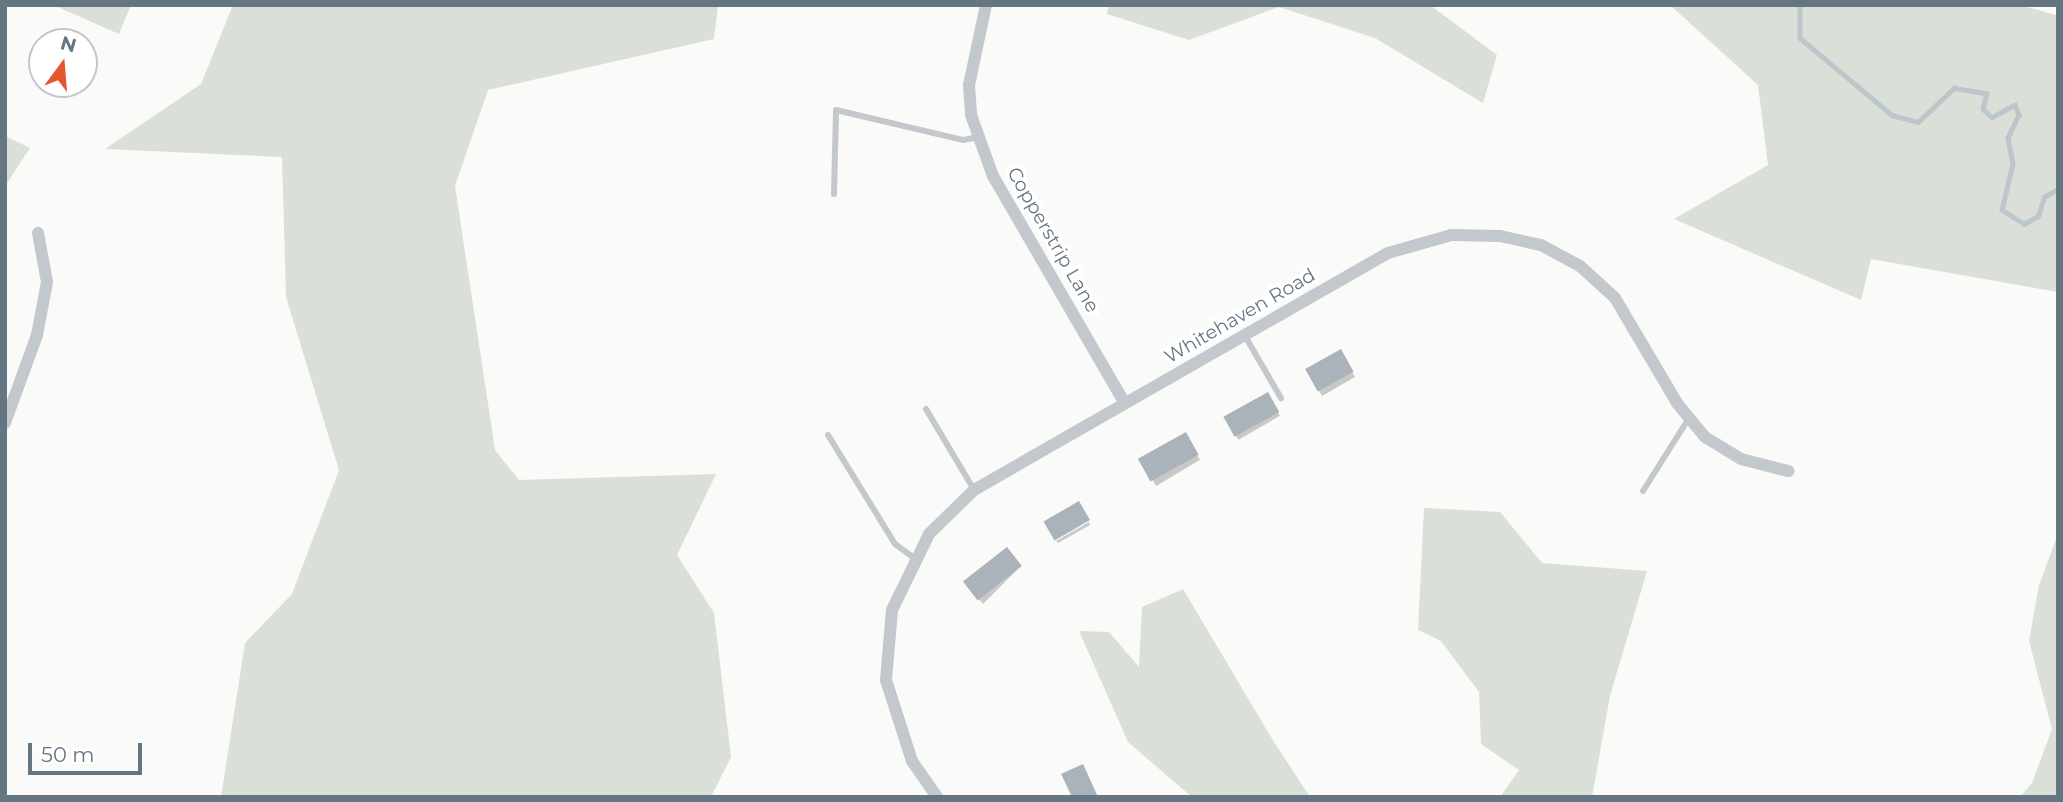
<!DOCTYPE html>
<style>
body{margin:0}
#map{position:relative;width:2063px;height:802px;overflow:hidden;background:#fafaf8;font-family:Montserrat,sans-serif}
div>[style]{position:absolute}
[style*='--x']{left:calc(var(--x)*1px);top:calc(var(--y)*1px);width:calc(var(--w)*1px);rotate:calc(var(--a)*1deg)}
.green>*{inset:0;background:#dadfd7}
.shadow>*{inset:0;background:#0003;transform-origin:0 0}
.stream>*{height:4.5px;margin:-2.25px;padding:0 2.25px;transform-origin:2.25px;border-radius:2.25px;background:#bbc7cb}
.building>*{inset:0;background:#aab3b9;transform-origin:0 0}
.service>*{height:6px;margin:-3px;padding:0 3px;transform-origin:3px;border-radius:3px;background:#c3c8cc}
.minor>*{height:12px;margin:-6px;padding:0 6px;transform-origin:6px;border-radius:6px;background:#c3c8cc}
span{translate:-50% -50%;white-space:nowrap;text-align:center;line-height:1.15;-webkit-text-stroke:7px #fff;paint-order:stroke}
.street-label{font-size:19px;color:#657683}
.frame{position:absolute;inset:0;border:7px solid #657683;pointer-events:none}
.north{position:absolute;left:28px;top:28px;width:70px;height:70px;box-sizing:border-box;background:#fff;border:2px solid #c1c8cd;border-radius:50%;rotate:16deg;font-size:19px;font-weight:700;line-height:28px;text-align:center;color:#657683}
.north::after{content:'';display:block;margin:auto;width:24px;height:32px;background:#e4572e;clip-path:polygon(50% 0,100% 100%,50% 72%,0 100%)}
.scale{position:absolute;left:28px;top:743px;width:114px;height:32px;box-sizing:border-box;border:4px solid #657683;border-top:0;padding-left:9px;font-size:21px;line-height:24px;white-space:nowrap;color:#657683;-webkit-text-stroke:5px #fff;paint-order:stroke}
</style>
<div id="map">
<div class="green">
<div style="clip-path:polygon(53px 5px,131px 5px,119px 34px)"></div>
<div style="clip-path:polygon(233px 5px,718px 5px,714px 39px,488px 90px,455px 186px,495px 450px,519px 480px,716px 474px,677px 555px,714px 613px,731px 757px,711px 797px,221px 797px,245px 643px,292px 594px,339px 470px,286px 297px,282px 157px,105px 149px,201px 84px)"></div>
<div style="clip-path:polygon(1109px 5px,1430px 5px,1497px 55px,1483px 103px,1375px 38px,1279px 7px,1189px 40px,1107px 14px)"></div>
<div style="clip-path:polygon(1670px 5px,2020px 5px,2056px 15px,2058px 5px,2058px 292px,1871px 259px,1861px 300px,1674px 219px,1768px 165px,1758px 85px)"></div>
<div style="clip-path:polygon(5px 136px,30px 148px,5px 186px)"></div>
<div style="clip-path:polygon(1424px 508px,1500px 512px,1542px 563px,1647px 571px,1610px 696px,1592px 797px,1500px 797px,1519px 770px,1481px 744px,1479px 692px,1441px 641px,1418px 630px)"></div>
<div style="clip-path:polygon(2058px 534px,2058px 797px,2020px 797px,2032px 783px,2052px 729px,2029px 641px,2039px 585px)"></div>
<div style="clip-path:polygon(1183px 589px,1274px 742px,1310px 797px,1192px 797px,1128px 742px,1079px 631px,1109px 632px,1139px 667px,1142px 607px)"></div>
</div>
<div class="shadow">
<div style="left:1340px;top:351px;width:30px;height:38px;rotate:60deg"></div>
<div style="left:1268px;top:395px;width:24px;height:48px;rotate:60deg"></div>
<div style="left:1185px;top:435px;width:29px;height:51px;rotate:59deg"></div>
<div style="clip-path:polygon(1089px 522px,1090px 525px,1058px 543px,1056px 541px)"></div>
<div style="clip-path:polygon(1020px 567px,983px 604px,969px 587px)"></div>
</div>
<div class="stream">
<div style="--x:1800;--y:5;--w:33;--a:90"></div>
<div style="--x:1800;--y:38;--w:120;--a:39.9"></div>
<div style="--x:1892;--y:115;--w:27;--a:15"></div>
<div style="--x:1918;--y:122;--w:50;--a:-43.4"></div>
<div style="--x:1954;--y:88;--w:33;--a:9"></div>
<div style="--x:1987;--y:93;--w:16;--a:104"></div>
<div style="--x:1983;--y:109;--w:12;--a:42"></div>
<div style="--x:1992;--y:117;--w:26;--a:-28"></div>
<div style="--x:2015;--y:105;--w:11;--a:68"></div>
<div style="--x:2019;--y:115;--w:25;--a:116"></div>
<div style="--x:2008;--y:138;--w:26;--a:79"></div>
<div style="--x:2013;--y:164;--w:47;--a:103.4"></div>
<div style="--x:2002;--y:210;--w:26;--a:32"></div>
<div style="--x:2024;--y:224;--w:16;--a:-30"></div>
<div style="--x:2038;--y:216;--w:20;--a:-72"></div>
<div style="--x:2044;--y:197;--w:16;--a:-30"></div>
</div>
<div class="building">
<div style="left:1341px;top:349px;width:26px;height:41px;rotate:61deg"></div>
<div style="left:1268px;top:392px;width:23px;height:51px;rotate:61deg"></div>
<div style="left:1186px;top:432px;width:26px;height:55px;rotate:61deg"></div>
<div style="left:1079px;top:501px;width:22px;height:41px;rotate:60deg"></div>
<div style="left:1007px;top:547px;width:24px;height:56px;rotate:52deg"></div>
<div style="clip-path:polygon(1083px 764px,1098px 797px,1072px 797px,1061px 774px)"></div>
</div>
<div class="service">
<div style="--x:834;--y:194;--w:84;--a:-88.6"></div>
<div style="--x:836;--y:110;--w:130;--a:13.3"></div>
<div style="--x:963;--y:140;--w:16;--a:-11"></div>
<div style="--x:1245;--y:336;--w:72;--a:59.9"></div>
<div style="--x:926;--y:409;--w:94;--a:59.3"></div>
<div style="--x:828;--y:435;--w:128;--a:58.4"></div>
<div style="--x:895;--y:544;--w:24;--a:36"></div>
<div style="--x:1643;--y:491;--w:86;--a:-57.8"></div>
</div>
<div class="minor">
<div style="--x:986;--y:5;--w:82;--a:102"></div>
<div style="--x:969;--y:85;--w:30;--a:86"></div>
<div style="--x:971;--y:115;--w:65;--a:70.2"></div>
<div style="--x:993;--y:176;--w:263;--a:59.9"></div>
<div style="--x:5;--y:423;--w:94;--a:-70"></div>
<div style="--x:37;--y:335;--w:54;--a:-79.3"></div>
<div style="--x:47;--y:282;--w:50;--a:-100.4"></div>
<div style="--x:937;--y:797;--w:44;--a:-124.8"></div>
<div style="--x:912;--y:761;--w:85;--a:-107.8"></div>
<div style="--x:886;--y:680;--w:70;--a:-85.1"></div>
<div style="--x:892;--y:610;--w:85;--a:-64"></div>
<div style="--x:929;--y:534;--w:63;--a:-44.4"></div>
<div style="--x:974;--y:490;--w:477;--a:-29.8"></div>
<div style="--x:1388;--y:253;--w:66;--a:-15.9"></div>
<div style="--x:1451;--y:235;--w:49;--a:1.2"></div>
<div style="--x:1500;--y:236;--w:42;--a:12.4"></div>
<div style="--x:1541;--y:245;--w:44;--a:28.3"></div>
<div style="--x:1580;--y:266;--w:47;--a:42.4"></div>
<div style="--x:1615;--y:298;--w:122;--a:59.4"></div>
<div style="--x:1677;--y:403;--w:44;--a:50.5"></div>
<div style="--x:1705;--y:437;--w:42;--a:31.4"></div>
<div style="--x:1741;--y:459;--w:49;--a:14.3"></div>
</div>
<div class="street-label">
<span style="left:1053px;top:240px;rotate:60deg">Copperstrip Lane</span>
<span style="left:1240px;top:316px;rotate:-30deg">Whitehaven Road</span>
</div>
<div class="frame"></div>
<div class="north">N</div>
<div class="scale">50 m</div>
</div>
